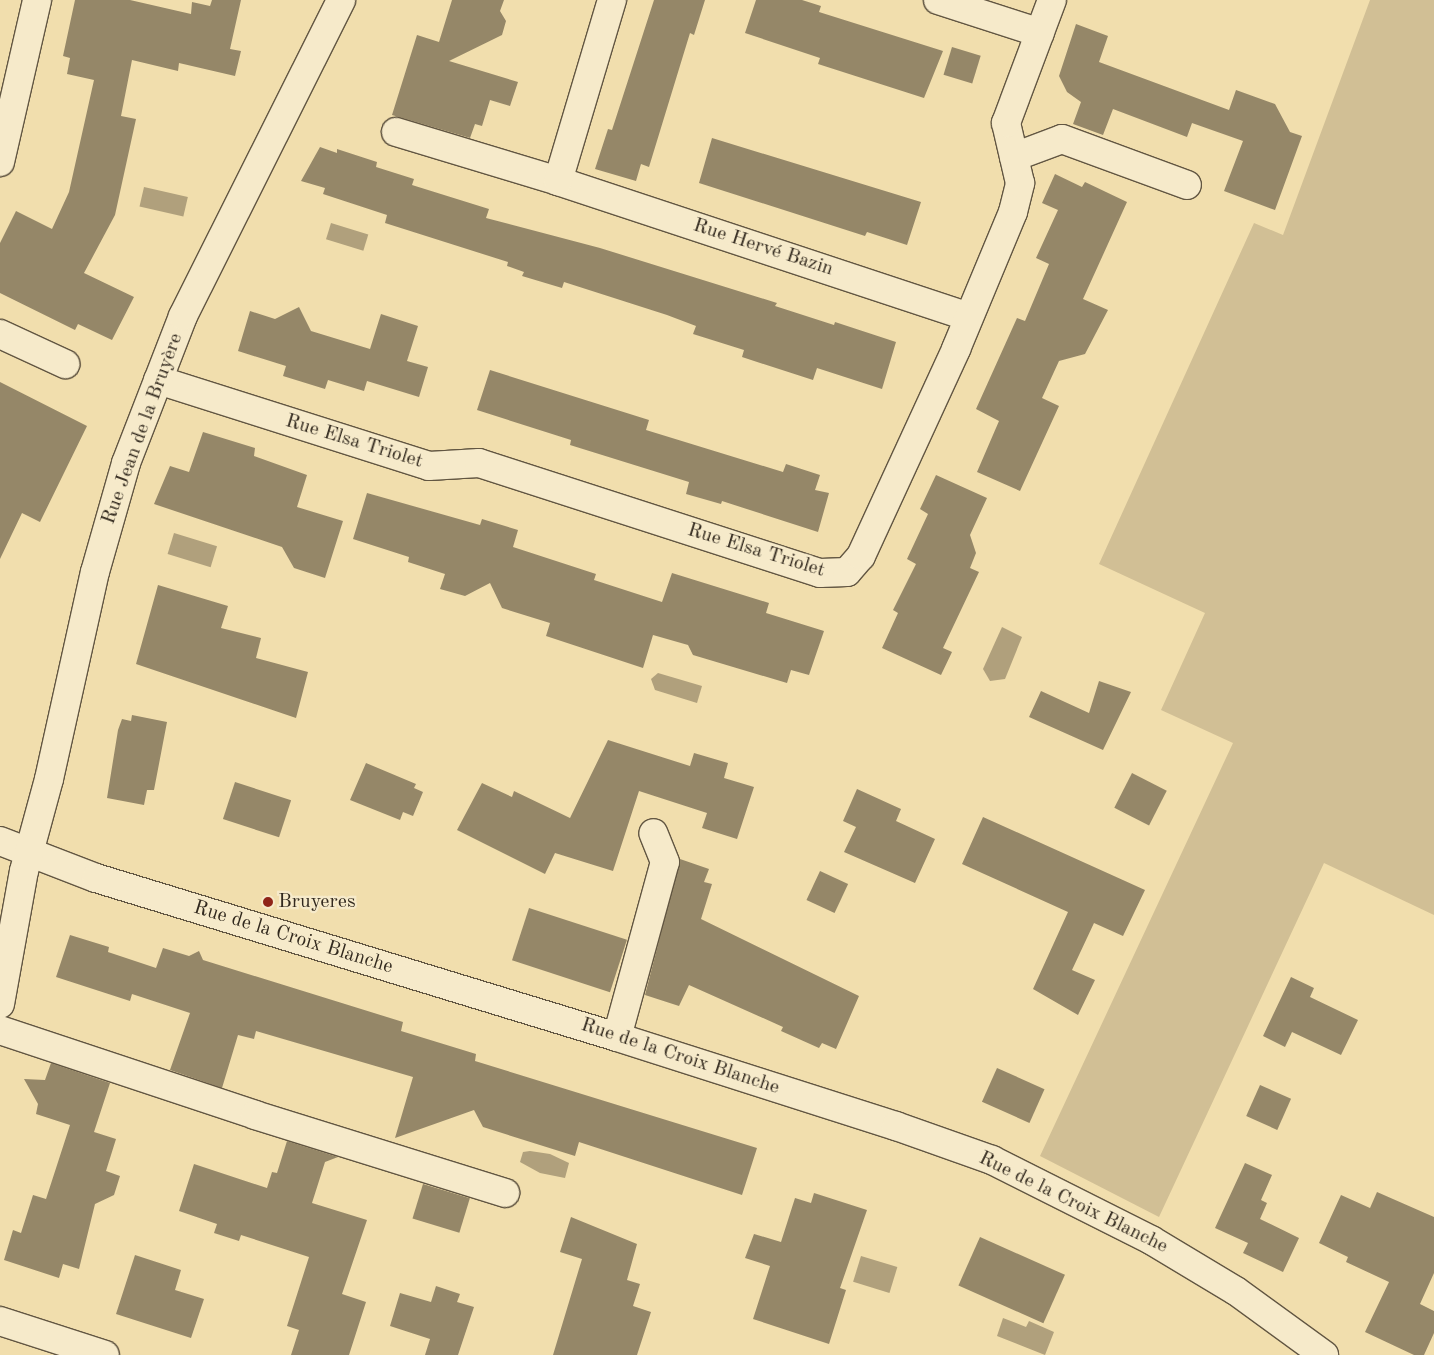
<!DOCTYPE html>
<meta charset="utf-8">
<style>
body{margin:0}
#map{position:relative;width:1434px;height:1355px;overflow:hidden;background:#f1dead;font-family:"Old Standard TT",serif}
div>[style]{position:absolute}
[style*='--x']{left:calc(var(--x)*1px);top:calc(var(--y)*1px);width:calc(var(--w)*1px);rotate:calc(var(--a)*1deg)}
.green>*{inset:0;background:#d1bf95}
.water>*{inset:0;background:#b0a07c;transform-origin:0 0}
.building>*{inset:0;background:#958768;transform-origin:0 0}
.roads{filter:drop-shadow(1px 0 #625642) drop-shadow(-1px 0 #625642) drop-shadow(0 1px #625642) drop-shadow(0 -1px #625642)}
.minor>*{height:28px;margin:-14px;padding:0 14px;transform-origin:14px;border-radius:14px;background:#f6eaca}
.dots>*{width:14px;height:14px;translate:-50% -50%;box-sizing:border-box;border:2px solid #f6eaca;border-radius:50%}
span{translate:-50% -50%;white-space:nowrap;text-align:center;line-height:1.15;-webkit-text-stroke:4.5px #f6eaca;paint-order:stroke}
.street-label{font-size:20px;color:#32291e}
.poi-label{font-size:20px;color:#32291e}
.left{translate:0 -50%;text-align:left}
</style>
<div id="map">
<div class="green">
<div style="clip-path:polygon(1370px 0,1434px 0,1434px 915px,1324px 863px,1159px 1217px,1040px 1156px,1233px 743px,1161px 710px,1205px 613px,1099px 564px,1254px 223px,1283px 235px)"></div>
</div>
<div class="water">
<div style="left:144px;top:187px;width:45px;height:20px;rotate:13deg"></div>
<div style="left:331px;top:223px;width:39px;height:17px;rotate:17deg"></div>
<div style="left:174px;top:533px;width:45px;height:22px;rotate:17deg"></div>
<div style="clip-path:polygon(1002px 627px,1022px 637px,1005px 679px,990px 681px,983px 669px)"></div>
<div style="clip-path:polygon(658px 673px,702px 686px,697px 703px,655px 690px,651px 679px)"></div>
<div style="clip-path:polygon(530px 1151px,550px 1154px,569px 1163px,565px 1178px,540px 1173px,520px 1162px,523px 1152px)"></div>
<div style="left:861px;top:1256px;width:38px;height:27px;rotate:17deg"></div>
<div style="clip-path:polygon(1003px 1318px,1026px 1327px,1029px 1321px,1054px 1332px,1045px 1355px,997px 1336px)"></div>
</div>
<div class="building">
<div style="clip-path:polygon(75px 0,130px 0,191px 14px,192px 2px,210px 6px,212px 0,241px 0,230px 49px,241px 51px,235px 76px,179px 63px,178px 71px,132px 60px,121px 116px,136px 119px,115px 215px,84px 273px,134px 297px,112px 340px,78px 324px,75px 330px,0 293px,0 243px,16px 211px,52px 229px,69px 192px,94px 80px,67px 74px,70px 58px,63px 56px)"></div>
<div style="clip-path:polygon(452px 0,504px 0,500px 11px,506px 21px,502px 35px,449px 61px,518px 82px,510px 106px,490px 100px,482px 126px,475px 124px,470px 138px,392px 115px,417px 35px,439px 42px)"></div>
<div style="clip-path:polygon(654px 0,705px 0,694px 35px,690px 33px,649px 167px,641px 164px,636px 181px,595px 169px,608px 129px,612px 130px)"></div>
<div style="clip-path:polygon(756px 0,802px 0,821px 6px,819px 12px,943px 51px,924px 98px,818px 64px,820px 58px,745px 33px)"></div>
<div style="clip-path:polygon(1076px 24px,1108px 36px,1099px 62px,1229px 110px,1236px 90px,1275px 104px,1290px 132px,1302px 136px,1275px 210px,1224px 191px,1243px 141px,1192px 123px,1187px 137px,1113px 109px,1103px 135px,1073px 124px,1081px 102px,1067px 92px,1059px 76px)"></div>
<div style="left:952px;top:47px;width:30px;height:29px;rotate:17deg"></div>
<div style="clip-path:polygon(712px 138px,921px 202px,907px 245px,867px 232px,865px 236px,699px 183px)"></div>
<div style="clip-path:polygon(320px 147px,337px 153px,337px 149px,377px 162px,376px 167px,414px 179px,412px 185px,489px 209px,486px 218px,600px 248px,777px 303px,775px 306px,834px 325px,835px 322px,896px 342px,882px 389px,817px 368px,813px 380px,742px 357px,744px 350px,693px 334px,696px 326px,667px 315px,564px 282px,562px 288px,522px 276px,524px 272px,507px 266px,508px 262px,385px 223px,387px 215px,323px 194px,325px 188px,301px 181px)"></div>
<div style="clip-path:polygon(1055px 174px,1082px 187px,1085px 182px,1127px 202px,1083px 299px,1108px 310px,1085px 354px,1059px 361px,1042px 398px,1059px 406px,1020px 491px,977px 472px,999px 421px,976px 409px,1017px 318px,1025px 321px,1049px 264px,1036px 258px,1058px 210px,1042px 203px)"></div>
<div style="clip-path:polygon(299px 307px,311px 331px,370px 349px,381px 314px,418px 326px,407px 361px,428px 367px,419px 397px,367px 381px,364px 391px,328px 380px,325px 389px,283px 376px,286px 366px,238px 351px,250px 311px,275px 319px)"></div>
<div style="clip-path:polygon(490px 370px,649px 420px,646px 430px,783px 472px,786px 464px,820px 475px,815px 490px,829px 493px,818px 532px,722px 501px,721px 504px,686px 494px,689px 482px,570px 445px,571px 440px,477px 410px)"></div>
<div style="clip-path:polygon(0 382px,87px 426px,40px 522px,22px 513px,0 559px)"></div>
<div style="clip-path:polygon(203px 432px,255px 448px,254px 456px,307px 475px,297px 507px,343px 521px,325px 578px,294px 568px,282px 547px,154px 504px,170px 466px,189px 472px)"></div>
<div style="clip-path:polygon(936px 475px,987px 498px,970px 535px,976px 553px,970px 568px,979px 572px,943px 648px,952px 652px,941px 675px,882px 648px,898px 613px,893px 610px,916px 564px,907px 559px,928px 514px,920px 509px)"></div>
<div style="clip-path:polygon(367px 493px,480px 525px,482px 519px,518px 530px,513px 547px,596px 574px,594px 580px,662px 602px,672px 573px,769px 603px,766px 613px,824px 631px,809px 675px,791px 670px,787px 683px,693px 655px,688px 645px,653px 635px,643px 668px,546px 636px,550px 623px,502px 608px,490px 583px,465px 596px,440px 589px,445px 574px,408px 562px,409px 557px,353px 539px)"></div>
<div style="clip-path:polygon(158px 585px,228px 606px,221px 628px,261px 638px,256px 658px,308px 672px,296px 718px,136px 664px)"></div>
<div style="clip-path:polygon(1099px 681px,1131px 692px,1103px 750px,1029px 717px,1041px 691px,1089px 713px)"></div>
<div style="clip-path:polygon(132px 715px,167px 722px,154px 790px,147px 790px,144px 805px,107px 798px,118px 730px,122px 719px,131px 721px)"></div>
<div style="clip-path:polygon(608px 740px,690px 766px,694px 753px,728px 763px,724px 778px,754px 787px,737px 839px,702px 828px,707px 813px,639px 791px,613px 871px,555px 853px,545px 874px,457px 830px,482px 783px,512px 797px,514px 791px,570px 818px)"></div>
<div style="clip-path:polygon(366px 763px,416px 784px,414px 788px,423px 792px,413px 816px,403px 812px,400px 820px,350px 800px)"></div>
<div style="left:1132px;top:773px;width:39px;height:39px;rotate:27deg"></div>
<div style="left:235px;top:782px;width:59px;height:39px;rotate:18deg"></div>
<div style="clip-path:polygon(857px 789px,901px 809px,896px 821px,935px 839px,915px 883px,844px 852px,856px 827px,843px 821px)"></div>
<div style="clip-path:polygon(983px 817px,1145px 890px,1123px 936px,1094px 923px,1072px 970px,1095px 980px,1078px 1015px,1033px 989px,1068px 912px,962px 864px)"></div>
<div style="clip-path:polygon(680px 859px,709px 869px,704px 882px,712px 884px,701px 919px,859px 996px,836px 1049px,822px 1043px,819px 1048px,781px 1031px,783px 1027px,689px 985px,679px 1006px,645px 995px)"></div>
<div style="left:820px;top:871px;width:31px;height:32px;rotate:25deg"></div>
<div style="left:529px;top:908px;width:103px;height:55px;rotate:18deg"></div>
<div style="clip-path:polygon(70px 935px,109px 947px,108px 952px,156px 968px,163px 948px,189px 956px,199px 951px,203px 960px,403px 1022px,401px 1031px,476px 1054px,475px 1061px,757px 1148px,742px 1195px,579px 1142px,575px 1156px,483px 1127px,474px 1110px,395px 1138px,413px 1077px,256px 1031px,254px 1039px,238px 1035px,222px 1088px,170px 1070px,190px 1013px,132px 994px,130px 1001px,56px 977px)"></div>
<div style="clip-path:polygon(1291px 977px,1314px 988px,1310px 997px,1358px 1020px,1341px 1055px,1292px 1032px,1285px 1047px,1263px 1036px)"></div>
<div style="clip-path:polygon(51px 1063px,110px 1083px,94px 1132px,116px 1139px,106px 1171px,120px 1176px,114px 1195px,95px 1204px,79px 1269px,63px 1264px,59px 1278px,4px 1260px,13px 1230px,21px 1233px,33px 1195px,46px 1199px,70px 1125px,36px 1114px,38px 1104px,24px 1079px,45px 1080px)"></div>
<div style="left:997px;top:1068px;width:52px;height:37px;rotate:24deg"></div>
<div style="left:1260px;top:1085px;width:34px;height:34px;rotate:24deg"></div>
<div style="clip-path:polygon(287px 1141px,338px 1157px,325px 1162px,312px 1203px,367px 1220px,342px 1294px,366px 1302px,349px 1355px,291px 1355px,299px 1330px,287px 1326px,309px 1257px,241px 1235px,239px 1241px,214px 1233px,217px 1224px,179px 1211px,194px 1164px,267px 1188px,272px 1172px,277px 1173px)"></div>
<div style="clip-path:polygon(1245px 1163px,1272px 1175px,1261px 1200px,1267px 1203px,1260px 1219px,1299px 1238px,1283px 1272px,1243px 1253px,1248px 1243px,1215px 1228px)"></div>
<div style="left:423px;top:1184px;width:49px;height:36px;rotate:17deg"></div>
<div style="clip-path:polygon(1377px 1192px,1434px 1217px,1434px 1273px,1420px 1304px,1434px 1311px,1434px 1333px,1424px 1355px,1414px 1355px,1365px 1332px,1389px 1282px,1346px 1262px,1348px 1257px,1319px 1243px,1341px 1195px,1370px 1208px)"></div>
<div style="clip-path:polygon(814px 1193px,867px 1210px,840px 1288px,846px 1290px,829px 1344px,753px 1319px,770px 1266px,745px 1258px,754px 1234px,781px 1242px,795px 1198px,811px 1203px)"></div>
<div style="clip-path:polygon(571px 1217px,637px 1244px,627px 1280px,640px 1284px,633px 1306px,651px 1312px,637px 1355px,553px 1355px,582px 1259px,560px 1252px)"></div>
<div style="left:980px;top:1237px;width:93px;height:53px;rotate:24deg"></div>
<div style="clip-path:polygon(135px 1255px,181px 1270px,175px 1290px,204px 1299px,191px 1338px,116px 1314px)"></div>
<div style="clip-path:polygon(436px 1286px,460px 1294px,457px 1302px,474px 1307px,458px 1355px,425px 1355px,430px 1339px,390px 1326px,400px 1293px,431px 1302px)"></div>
</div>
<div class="roads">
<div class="minor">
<div style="--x:938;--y:0;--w:107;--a:17.9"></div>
<div style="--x:396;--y:132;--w:169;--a:16.8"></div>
<div style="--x:558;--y:181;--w:431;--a:18.3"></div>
<div style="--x:1014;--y:157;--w:51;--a:-20.6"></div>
<div style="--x:1062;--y:139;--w:133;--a:20.2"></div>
<div style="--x:0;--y:162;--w:166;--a:-77.1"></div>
<div style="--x:558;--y:181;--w:189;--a:-73.4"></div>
<div style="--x:0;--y:334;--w:72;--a:24.8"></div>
<div style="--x:158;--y:380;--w:284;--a:17.6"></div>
<div style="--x:429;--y:466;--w:50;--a:-3.4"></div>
<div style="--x:479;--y:463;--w:358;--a:17.9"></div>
<div style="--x:820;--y:573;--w:27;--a:-2"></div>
<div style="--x:847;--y:572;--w:21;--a:-49"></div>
<div style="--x:861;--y:556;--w:228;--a:-65.3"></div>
<div style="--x:956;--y:349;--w:148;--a:-67.4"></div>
<div style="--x:1013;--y:212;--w:30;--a:-76"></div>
<div style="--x:1020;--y:183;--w:62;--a:-103.1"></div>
<div style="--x:1006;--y:123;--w:131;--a:-69.5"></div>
<div style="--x:0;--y:841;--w:103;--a:21.1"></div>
<div style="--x:96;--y:878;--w:545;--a:16.97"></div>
<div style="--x:617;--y:1037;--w:293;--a:17.7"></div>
<div style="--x:896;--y:1126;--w:102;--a:19.5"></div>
<div style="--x:992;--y:1160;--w:178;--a:26.7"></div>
<div style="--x:1151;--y:1240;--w:99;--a:31"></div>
<div style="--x:1236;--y:1291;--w:109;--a:36"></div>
<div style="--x:0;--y:1004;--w:135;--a:-79.8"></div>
<div style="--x:24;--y:871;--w:95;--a:-74.8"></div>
<div style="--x:49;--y:779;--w:212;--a:-77.5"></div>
<div style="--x:95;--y:572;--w:113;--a:-74.1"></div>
<div style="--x:126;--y:463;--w:158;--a:-68.8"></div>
<div style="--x:183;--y:316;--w:353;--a:-63.4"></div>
<div style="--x:0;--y:1030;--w:269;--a:18.4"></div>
<div style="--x:255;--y:1115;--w:262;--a:17.3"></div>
<div style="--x:617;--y:1037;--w:181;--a:-74.7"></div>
<div style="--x:665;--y:862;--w:31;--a:-112"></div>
<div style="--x:0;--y:1321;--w:110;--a:17.9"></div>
</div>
</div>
<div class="dots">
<div style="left:268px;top:902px;background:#8f2418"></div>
</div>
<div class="street-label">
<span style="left:763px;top:248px;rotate:18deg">Rue Hervé Bazin</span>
<span style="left:143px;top:429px;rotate:-70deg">Rue Jean de la Bruyère</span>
<span style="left:354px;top:442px;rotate:17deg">Rue Elsa Triolet</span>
<span style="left:756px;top:551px;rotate:17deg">Rue Elsa Triolet</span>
<span style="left:293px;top:938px;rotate:17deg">Rue de la Croix Blanche</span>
<span style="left:680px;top:1057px;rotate:18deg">Rue de la Croix Blanche</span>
<span style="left:1073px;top:1203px;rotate:26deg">Rue de la Croix Blanche</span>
</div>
<div class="poi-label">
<span class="left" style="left:278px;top:902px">Bruyeres</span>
</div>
</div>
